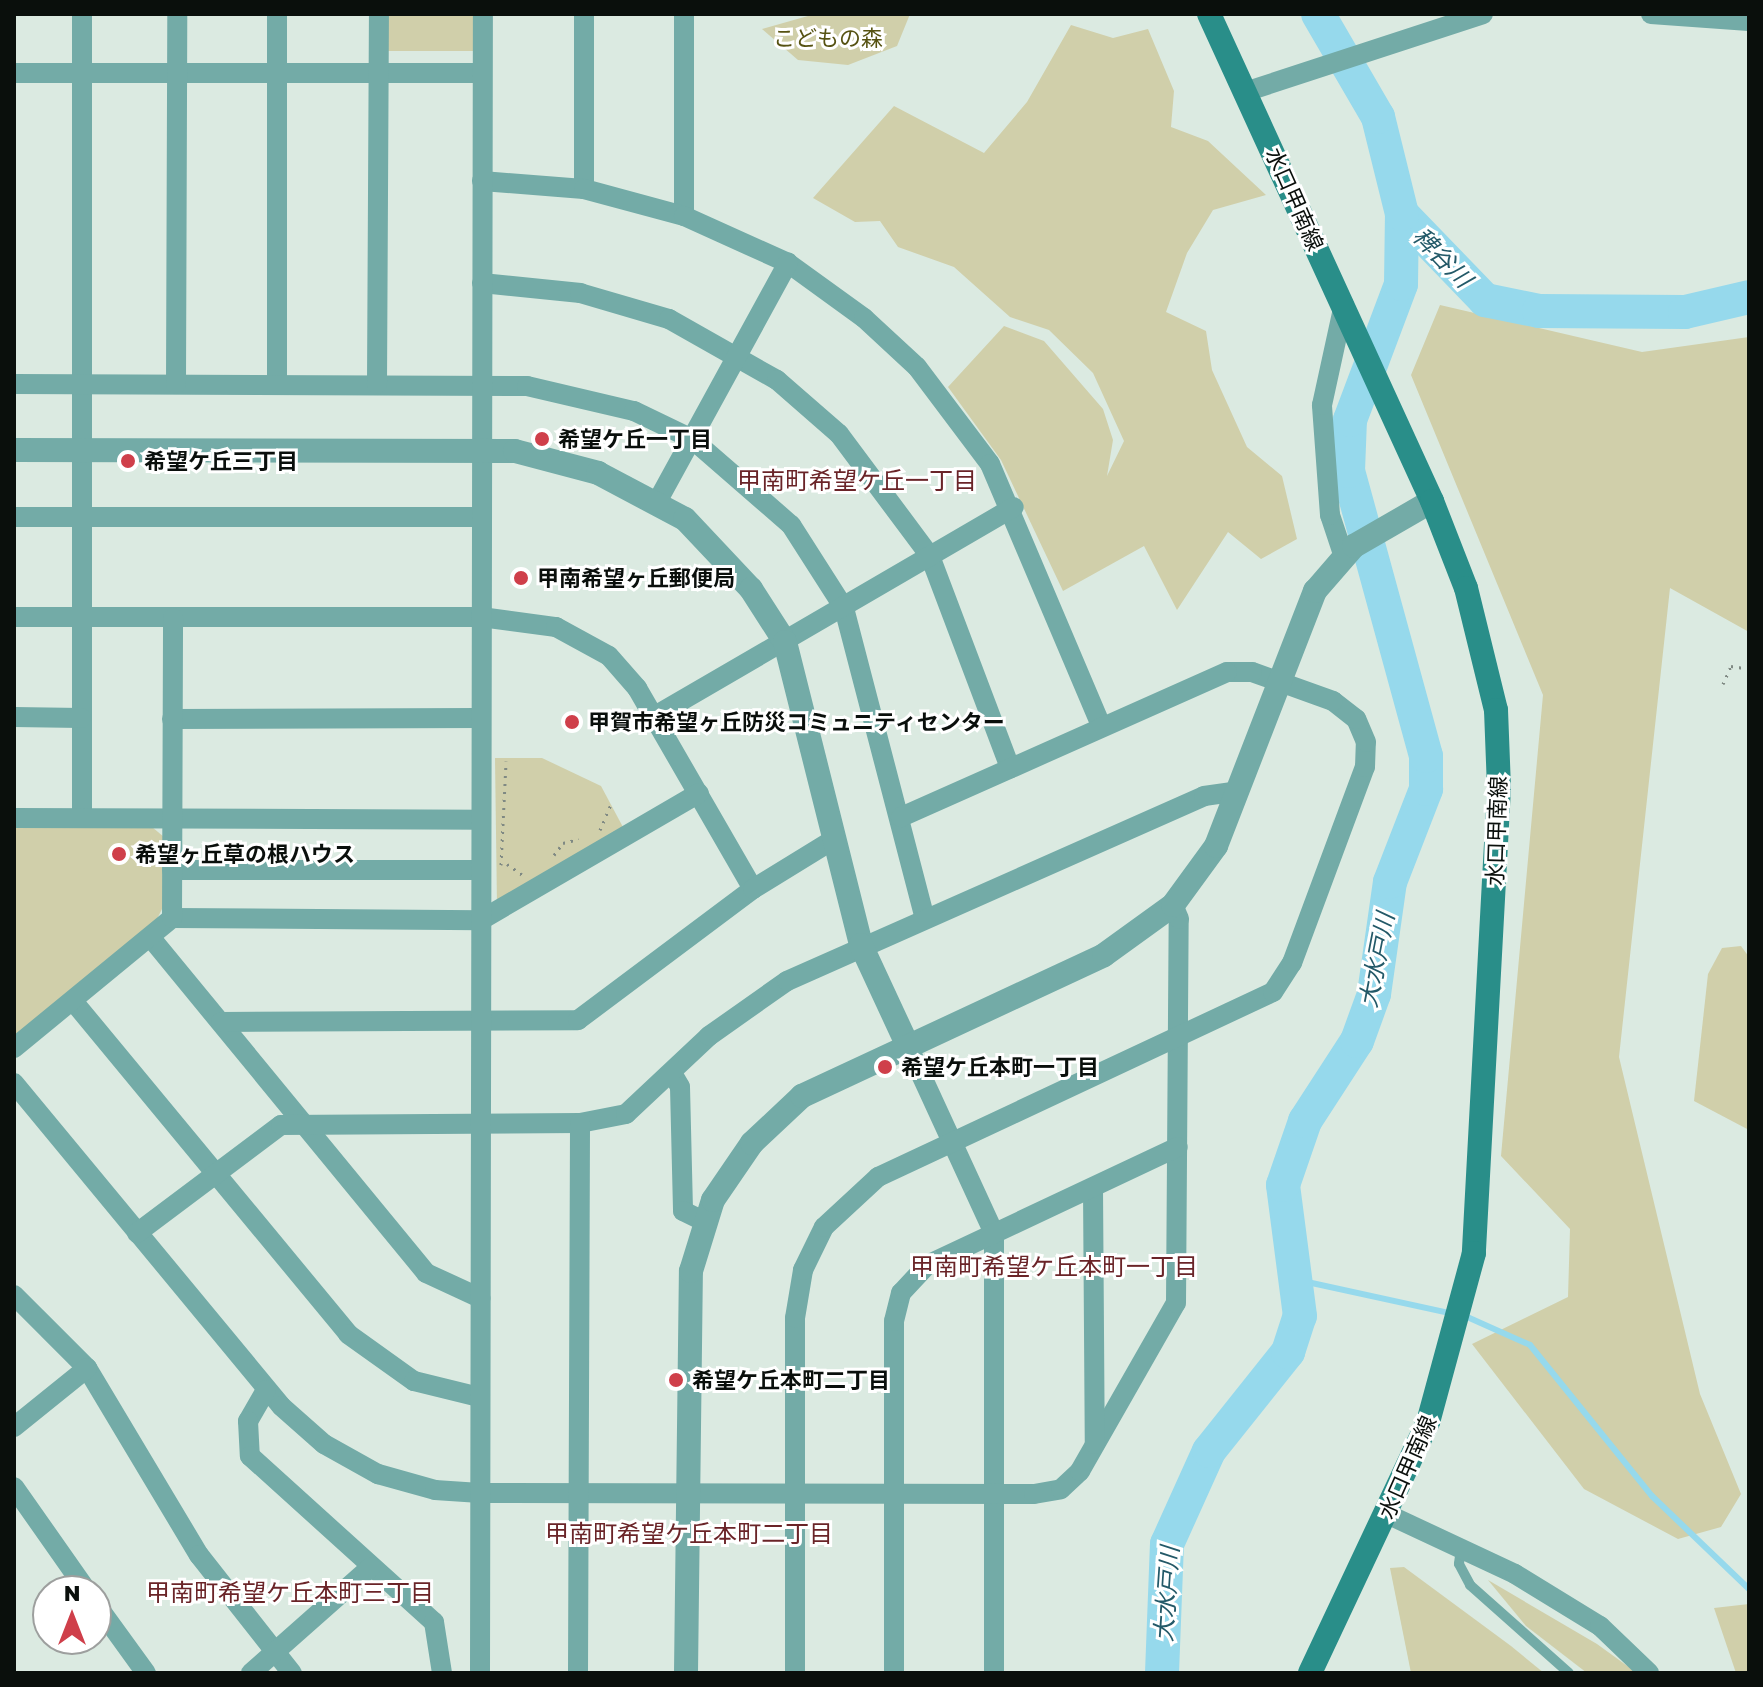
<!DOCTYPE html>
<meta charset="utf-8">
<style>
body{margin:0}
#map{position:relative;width:1763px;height:1687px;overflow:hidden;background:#dbeae1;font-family:"Golos Text","Noto Sans JP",sans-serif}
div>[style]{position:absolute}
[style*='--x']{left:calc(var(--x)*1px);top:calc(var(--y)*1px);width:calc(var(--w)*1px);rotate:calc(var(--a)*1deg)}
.green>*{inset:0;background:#d0cfaa;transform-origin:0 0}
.stream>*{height:6px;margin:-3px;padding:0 3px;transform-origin:3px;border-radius:3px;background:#96d9ec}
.river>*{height:34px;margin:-17px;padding:0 17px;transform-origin:17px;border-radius:17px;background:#96d9ec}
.path>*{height:3px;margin-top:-1.5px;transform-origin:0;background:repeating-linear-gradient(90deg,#7f8983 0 2px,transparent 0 8px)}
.service>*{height:10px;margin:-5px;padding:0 5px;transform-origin:5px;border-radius:5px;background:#73aba7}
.minor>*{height:20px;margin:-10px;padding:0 10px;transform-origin:10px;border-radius:10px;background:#73aba7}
.tertiary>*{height:24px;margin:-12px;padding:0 12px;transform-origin:12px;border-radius:12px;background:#73aba7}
.secondary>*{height:24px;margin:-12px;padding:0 12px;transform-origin:12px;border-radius:12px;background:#298e89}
.dots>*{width:22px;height:22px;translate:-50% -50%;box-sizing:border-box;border:4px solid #fff;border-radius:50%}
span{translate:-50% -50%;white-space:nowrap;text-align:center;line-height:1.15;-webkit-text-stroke:6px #fff;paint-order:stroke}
.park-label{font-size:22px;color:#565212}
.street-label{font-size:22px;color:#0a0f0c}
.poi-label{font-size:22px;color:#0a0f0c;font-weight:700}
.left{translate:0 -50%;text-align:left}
.water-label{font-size:24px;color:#235968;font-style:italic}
.neighbourhood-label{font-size:24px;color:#6a2428}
.frame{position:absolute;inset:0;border:16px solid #0a0f0c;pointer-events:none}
.north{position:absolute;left:32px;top:1575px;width:80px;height:80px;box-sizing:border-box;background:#fff;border:2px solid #9d9f9e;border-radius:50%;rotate:0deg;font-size:22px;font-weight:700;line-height:32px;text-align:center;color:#0a0f0c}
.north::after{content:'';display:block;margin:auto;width:28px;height:36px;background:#cf3f4a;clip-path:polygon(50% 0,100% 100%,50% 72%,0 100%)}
</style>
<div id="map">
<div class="green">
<div style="left:387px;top:14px;width:87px;height:37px"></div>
<div style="clip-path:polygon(815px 14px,910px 14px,897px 46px,848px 65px,798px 60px,762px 29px)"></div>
<div style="clip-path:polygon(1071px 25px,1113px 38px,1148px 29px,1174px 91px,1171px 127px,1208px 141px,1266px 195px,1213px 210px,1187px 253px,1166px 312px,1206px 331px,1212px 370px,1247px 447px,1282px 476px,1297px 539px,1261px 559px,1228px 532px,1177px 610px,1144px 546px,1063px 591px,1001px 460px,948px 387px,1004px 326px,1044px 341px,1103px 409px,1113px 440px,1107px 476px,1124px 441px,1093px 373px,1049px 330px,1010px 317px,954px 267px,898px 247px,880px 221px,855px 222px,813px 198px,894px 106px,984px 153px,1027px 102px)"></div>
<div style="clip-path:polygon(1440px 305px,1642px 352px,1749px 337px,1749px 632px,1670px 588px,1619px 1057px,1700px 1394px,1741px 1494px,1721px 1527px,1678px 1539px,1584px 1489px,1472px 1344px,1568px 1297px,1570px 1229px,1501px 1156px,1543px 695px,1411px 375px)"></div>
<div style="clip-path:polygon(495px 758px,542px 758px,601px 786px,624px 829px,497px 905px)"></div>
<div style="clip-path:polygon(14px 827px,152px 827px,164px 837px,164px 905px,155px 923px,14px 1039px)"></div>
<div style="clip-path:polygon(1741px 946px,1749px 957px,1749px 1130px,1694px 1101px,1708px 974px,1722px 948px)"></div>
<div style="clip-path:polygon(1404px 1567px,1511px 1646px,1544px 1673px,1411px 1673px,1390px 1568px)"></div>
<div style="clip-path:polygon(1488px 1580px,1597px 1644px,1637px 1673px,1587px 1673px,1526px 1626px)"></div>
<div style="clip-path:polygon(1749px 1604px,1749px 1673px,1736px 1673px,1714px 1608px)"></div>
</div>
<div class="stream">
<div style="--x:1298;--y:1280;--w:160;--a:12.3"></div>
<div style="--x:1465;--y:1316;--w:71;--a:24"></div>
<div style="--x:1530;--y:1345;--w:194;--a:51.1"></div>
<div style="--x:1652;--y:1496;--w:134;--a:43.8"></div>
</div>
<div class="river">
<div style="--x:1402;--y:214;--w:120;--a:46"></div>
<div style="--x:1485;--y:300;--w:55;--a:11.5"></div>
<div style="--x:1539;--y:311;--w:146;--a:0.4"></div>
<div style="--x:1685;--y:312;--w:66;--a:-13.2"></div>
<div style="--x:1162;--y:1673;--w:129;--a:-87.8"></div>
<div style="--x:1167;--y:1544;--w:102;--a:-65.7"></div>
<div style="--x:1209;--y:1451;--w:127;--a:-51.4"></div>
<div style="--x:1288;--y:1352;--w:38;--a:-72"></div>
<div style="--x:1300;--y:1316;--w:132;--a:-97.4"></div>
<div style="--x:1283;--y:1185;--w:68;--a:-71"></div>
<div style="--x:1305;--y:1121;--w:95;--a:-57"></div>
<div style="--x:1357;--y:1041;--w:50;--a:-70.1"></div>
<div style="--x:1374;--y:994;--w:113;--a:-81.9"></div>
<div style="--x:1390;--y:882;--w:100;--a:-68.8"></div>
<div style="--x:1426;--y:789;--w:33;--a:-90"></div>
<div style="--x:1426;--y:756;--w:295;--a:-105.3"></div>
<div style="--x:1348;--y:471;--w:51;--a:-87.8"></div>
<div style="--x:1350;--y:420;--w:145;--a:-69.4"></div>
<div style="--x:1401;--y:284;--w:70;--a:-89.2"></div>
<div style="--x:1402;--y:214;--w:100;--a:-103.9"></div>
<div style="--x:1378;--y:117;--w:119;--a:-120.2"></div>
</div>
<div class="path">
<div style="--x:1723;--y:684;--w:20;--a:-66"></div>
<div style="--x:1731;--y:666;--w:18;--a:9"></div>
<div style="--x:600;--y:830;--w:30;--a:-67"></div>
<div style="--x:554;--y:855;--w:15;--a:-53"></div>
<div style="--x:563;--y:843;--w:16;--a:-14"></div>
<div style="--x:507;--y:864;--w:19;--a:35"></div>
<div style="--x:501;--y:865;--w:104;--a:-87.2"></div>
</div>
<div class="service">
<div style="--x:1461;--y:1549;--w:15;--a:98"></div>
<div style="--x:1459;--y:1564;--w:24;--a:62"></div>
<div style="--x:1470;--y:1585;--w:132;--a:41.6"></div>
</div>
<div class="minor">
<div style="--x:82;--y:14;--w:804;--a:90"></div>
<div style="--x:277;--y:14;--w:370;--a:90"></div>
<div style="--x:584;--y:14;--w:175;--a:90"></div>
<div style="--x:684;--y:14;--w:202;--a:90"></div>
<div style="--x:1651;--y:14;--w:98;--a:4.1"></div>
<div style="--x:14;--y:73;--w:468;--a:0"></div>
<div style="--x:1248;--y:91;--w:247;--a:-18.1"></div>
<div style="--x:482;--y:181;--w:102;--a:4.5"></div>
<div style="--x:584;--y:189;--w:104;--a:15.1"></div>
<div style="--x:684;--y:216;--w:114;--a:24.3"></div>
<div style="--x:788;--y:263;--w:94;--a:35.9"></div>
<div style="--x:864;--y:318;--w:72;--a:42.8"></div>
<div style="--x:917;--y:367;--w:121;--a:53"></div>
<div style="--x:990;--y:464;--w:285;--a:67"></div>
<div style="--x:482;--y:283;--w:99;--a:5.8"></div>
<div style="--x:580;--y:293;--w:93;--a:16.3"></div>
<div style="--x:669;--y:319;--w:124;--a:29.5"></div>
<div style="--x:777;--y:380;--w:82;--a:41.1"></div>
<div style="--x:839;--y:434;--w:152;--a:53.3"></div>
<div style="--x:930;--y:556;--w:227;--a:69.3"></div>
<div style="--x:14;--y:384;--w:513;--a:0.22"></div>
<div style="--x:527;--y:386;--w:110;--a:13.2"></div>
<div style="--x:634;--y:411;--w:64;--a:25.8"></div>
<div style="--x:692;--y:439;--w:131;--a:41"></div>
<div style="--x:791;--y:525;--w:98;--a:57.4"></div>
<div style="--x:844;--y:608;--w:320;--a:75.4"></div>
<div style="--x:176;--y:384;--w:370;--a:-89.8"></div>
<div style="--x:377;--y:384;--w:370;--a:-89.7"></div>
<div style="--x:657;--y:502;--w:273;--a:-61.3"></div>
<div style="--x:14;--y:517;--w:467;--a:0"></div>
<div style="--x:1343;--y:554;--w:41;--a:-108.4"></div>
<div style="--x:1330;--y:515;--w:110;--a:-94.2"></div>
<div style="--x:1322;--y:405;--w:103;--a:-77.7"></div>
<div style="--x:14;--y:617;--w:467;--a:0"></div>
<div style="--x:481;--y:617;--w:76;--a:7.6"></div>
<div style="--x:556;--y:627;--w:60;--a:28.7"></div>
<div style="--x:609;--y:656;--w:43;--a:48.8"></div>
<div style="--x:637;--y:688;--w:232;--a:60"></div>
<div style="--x:655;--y:716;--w:415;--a:-30.2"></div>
<div style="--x:14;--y:717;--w:67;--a:0.9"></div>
<div style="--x:172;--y:719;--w:308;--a:-0.2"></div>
<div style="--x:14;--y:818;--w:467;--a:0.2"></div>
<div style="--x:172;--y:870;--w:309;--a:0"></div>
<div style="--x:172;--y:918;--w:309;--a:0.4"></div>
<div style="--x:481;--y:920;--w:252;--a:-30.2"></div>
<div style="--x:151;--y:938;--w:433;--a:50.6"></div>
<div style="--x:426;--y:1273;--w:60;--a:24.8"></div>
<div style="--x:73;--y:1001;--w:432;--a:50.4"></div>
<div style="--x:348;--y:1334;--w:81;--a:35.5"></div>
<div style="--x:414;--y:1381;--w:67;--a:13.8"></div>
<div style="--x:221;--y:1022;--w:357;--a:-0.3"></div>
<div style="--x:578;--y:1020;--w:219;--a:-36.8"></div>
<div style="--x:753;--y:889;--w:97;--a:-31.6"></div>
<div style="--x:907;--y:1044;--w:208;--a:65.3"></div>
<div style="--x:994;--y:1233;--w:440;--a:90"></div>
<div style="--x:14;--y:1048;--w:205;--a:-39.4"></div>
<div style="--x:172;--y:918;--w:300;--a:-89.8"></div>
<div style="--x:672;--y:1073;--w:16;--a:60"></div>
<div style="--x:680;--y:1087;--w:124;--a:88.6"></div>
<div style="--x:683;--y:1211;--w:25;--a:26"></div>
<div style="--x:14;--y:1083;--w:419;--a:50.4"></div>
<div style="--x:281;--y:1406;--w:57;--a:41.5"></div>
<div style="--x:324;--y:1444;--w:62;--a:29.1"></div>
<div style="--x:378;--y:1474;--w:59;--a:15.7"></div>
<div style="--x:435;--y:1490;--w:45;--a:3.8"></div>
<div style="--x:480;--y:1493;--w:554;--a:0.1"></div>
<div style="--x:1034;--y:1494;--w:27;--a:-10"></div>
<div style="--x:1061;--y:1489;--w:26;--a:-43"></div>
<div style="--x:1080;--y:1471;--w:193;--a:-60.3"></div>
<div style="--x:1176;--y:1303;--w:384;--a:-89.6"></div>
<div style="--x:1179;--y:919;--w:15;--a:-113"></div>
<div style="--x:1093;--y:1188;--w:256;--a:89.6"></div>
<div style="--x:137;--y:1233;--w:180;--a:-36.9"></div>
<div style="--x:281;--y:1125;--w:299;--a:-0.4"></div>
<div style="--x:580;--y:1123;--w:47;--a:-11.1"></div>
<div style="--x:626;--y:1114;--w:114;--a:-43.2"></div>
<div style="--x:709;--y:1036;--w:95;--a:-35.2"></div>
<div style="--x:787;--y:981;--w:456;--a:-23.9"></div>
<div style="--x:1204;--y:796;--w:34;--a:-8"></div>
<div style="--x:14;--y:1295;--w:103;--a:45"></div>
<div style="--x:87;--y:1368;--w:218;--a:59.1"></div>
<div style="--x:199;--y:1555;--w:150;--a:51.8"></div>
<div style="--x:266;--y:1390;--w:36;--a:120"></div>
<div style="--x:248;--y:1421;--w:35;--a:87"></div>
<div style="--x:250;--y:1456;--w:248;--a:42.1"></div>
<div style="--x:434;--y:1622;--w:52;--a:81.1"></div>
<div style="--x:14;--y:1427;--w:94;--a:-38.9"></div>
<div style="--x:14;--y:1487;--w:127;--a:54.9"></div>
<div style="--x:1387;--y:1514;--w:141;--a:25.1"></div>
<div style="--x:1515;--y:1574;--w:100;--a:31.5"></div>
<div style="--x:1600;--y:1626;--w:68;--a:43.8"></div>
<div style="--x:96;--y:1604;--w:85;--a:54.1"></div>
<div style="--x:251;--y:1673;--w:160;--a:-41.5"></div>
<div style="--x:480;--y:1673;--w:1659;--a:-89.9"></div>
<div style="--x:578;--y:1673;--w:550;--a:-89.79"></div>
<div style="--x:795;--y:1673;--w:355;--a:-90"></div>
<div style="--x:795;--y:1318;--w:49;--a:-80.5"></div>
<div style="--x:803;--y:1270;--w:48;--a:-64"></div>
<div style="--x:824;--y:1227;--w:74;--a:-42.8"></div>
<div style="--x:878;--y:1177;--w:436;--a:-25.1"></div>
<div style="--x:1273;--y:992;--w:35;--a:-57"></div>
<div style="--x:1292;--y:963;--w:209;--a:-69.6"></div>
<div style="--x:1365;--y:767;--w:25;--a:-88"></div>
<div style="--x:1366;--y:742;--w:25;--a:-113"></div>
<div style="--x:1356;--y:719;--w:29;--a:-142"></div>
<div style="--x:1333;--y:701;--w:86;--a:-160.3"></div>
<div style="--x:1252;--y:672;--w:25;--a:180"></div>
<div style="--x:1227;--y:672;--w:357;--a:156"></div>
<div style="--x:894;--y:1673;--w:352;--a:-90"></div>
<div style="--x:894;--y:1321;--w:29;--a:-76"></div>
<div style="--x:901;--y:1293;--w:38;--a:-47"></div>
<div style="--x:927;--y:1265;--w:277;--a:-25.2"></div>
</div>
<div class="tertiary">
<div style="--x:14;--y:450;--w:501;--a:0.11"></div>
<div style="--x:515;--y:451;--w:86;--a:14.8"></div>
<div style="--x:598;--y:473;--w:98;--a:27.9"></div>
<div style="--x:685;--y:519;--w:96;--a:46.7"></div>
<div style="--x:751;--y:589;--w:63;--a:57.3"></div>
<div style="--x:785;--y:642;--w:312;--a:75.9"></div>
<div style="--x:861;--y:945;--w:109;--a:65.1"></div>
<div style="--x:686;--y:1673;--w:402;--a:-89.3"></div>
<div style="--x:691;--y:1271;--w:74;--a:-72.8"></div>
<div style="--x:713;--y:1200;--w:69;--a:-55.6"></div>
<div style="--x:752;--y:1143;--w:69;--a:-43.2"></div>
<div style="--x:802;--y:1096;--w:333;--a:-25"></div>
<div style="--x:1104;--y:955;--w:85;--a:-35.9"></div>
<div style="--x:1173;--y:905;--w:73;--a:-53.9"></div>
<div style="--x:1216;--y:846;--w:274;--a:-68.8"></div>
<div style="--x:1315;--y:591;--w:60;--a:-49.1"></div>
<div style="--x:1354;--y:546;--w:90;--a:-30"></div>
</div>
<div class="secondary">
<div style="--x:1209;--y:14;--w:536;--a:65.4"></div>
<div style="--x:1432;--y:501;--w:93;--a:68.7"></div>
<div style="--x:1466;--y:588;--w:126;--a:76.2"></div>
<div style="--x:1496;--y:710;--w:78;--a:87.8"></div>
<div style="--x:1499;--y:788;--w:466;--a:93.1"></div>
<div style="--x:1474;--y:1253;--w:175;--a:105.2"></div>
<div style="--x:1428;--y:1422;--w:277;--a:115.2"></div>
</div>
<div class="dots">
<div style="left:542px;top:439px;background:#cf3f4a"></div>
<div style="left:128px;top:461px;background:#cf3f4a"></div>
<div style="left:521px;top:578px;background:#cf3f4a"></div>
<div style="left:572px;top:722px;background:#cf3f4a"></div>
<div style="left:119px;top:854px;background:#cf3f4a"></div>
<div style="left:885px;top:1067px;background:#cf3f4a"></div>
<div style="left:676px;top:1380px;background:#cf3f4a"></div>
</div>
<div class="park-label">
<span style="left:828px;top:38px">こどもの森</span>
</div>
<div class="street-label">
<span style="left:1295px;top:199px;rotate:66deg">水口甲南線</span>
<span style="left:1496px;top:831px;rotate:-88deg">水口甲南線</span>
<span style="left:1407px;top:1467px;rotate:-66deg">水口甲南線</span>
</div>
<div class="poi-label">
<span class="left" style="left:558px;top:439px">希望ケ丘一丁目</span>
<span class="left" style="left:144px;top:461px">希望ケ丘三丁目</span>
<span class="left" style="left:537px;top:578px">甲南希望ヶ丘郵便局</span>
<span class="left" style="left:588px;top:722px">甲賀市希望ヶ丘防災コミュニティセンター</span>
<span class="left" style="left:135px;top:854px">希望ヶ丘草の根ハウス</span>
<span class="left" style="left:901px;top:1067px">希望ケ丘本町一丁目</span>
<span class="left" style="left:692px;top:1380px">希望ケ丘本町二丁目</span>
</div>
<div class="water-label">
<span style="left:1443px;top:257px;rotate:46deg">稗谷川</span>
<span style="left:1376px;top:960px;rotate:-79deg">大水戸川</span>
<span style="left:1166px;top:1594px;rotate:-86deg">大水戸川</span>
</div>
<div class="neighbourhood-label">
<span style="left:857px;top:480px">甲南町希望ケ丘一丁目</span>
<span style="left:1054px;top:1266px">甲南町希望ケ丘本町一丁目</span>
<span style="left:689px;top:1533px">甲南町希望ケ丘本町二丁目</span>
<span style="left:290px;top:1592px">甲南町希望ケ丘本町三丁目</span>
</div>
<div class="frame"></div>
<div class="north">N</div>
</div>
